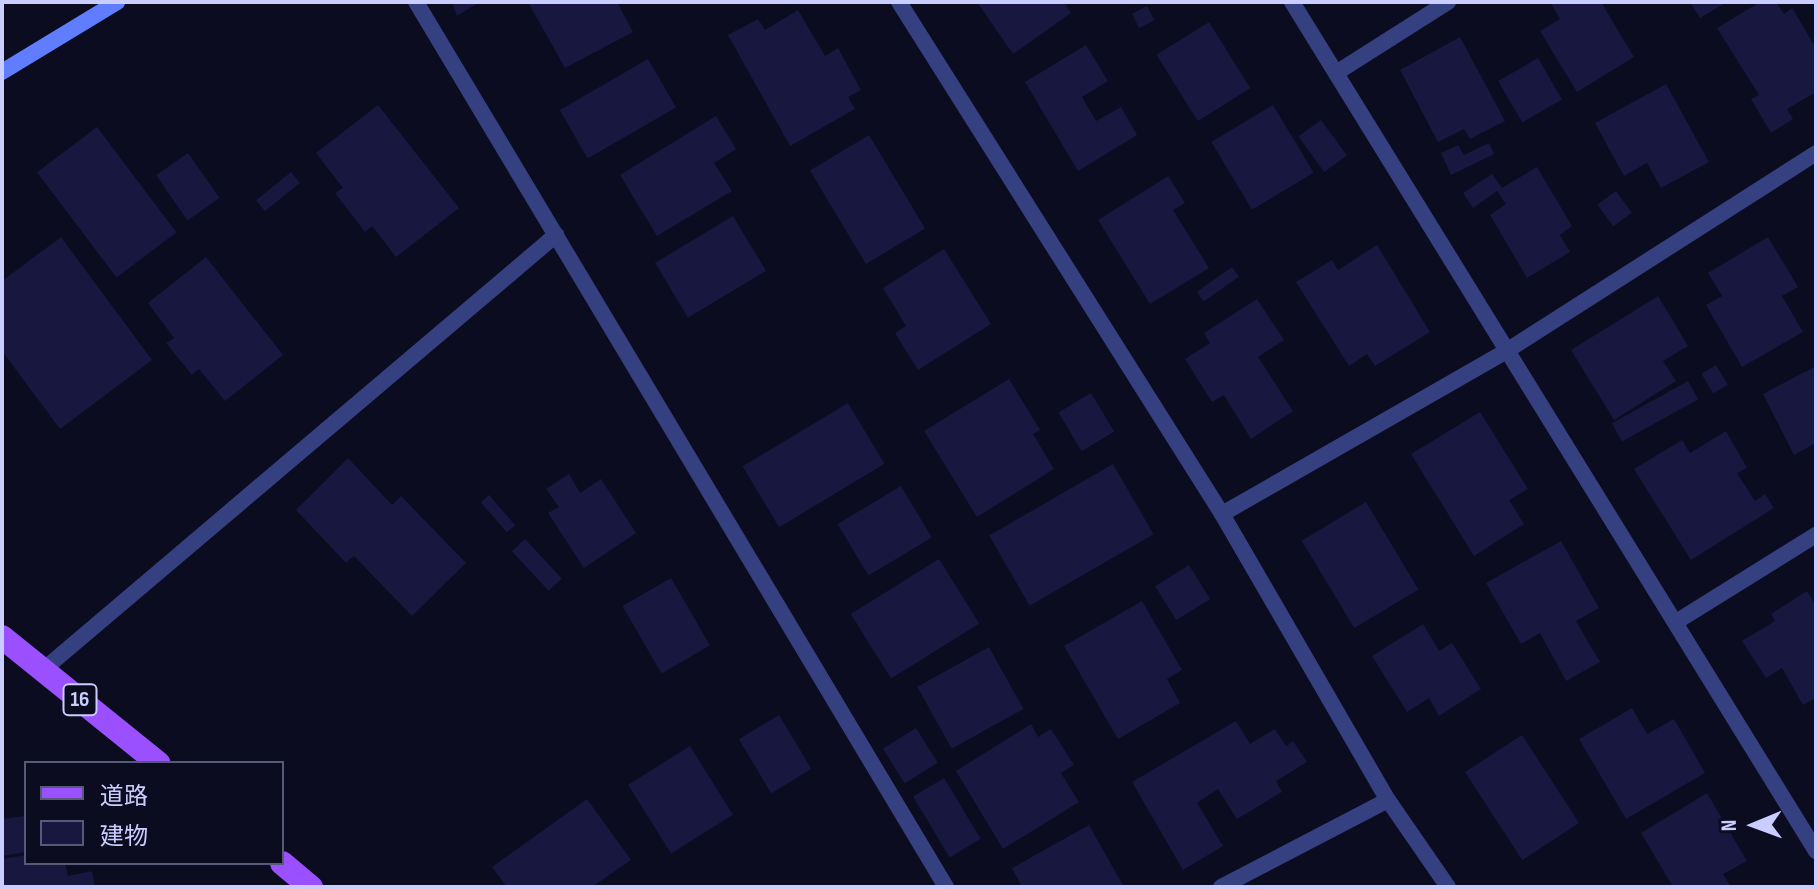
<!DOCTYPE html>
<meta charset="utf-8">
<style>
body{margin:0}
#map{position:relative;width:1818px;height:889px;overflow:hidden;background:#0b0c1f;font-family:"Sofia Sans Condensed","Noto Sans JP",sans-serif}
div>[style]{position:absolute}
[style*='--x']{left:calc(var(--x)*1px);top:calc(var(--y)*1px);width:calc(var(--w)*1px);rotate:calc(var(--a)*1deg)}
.building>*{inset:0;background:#171740;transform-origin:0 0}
.street>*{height:16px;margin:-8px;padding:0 8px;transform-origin:8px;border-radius:8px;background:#344080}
.secondary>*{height:16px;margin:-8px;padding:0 8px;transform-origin:8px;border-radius:8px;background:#607cff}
.primary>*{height:24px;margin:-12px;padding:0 12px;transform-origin:12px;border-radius:12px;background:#9a50ff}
span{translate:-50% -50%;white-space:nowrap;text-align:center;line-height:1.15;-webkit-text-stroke:6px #0b0c1f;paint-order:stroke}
.shield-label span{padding:2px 6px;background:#0b0c1f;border:2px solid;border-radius:6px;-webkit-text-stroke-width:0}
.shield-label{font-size:22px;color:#c9cdff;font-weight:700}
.frame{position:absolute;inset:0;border:4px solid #c9cdff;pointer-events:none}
.legend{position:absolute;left:24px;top:761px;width:260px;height:104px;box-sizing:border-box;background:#0b0c1f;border:2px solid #575979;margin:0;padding:10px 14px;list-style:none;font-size:24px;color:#c9cdff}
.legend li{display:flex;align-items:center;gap:16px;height:40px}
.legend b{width:40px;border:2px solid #575979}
.north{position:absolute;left:1714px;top:785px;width:80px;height:80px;-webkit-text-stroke:6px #0b0c1f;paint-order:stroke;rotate:269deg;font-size:22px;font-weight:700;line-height:32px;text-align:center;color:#c9cdff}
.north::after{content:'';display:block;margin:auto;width:28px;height:36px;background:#c9cdff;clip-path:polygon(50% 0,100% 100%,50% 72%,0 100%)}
</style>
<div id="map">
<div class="building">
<div style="clip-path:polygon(452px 2px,480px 2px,457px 16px)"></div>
<div style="clip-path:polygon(528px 2px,617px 2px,633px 32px,565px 68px)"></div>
<div style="clip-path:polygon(977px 2px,1064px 2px,1071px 13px,1013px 54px)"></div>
<div style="clip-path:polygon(1550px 2px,1601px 2px,1634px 57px,1577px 92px,1540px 31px,1560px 19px)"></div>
<div style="clip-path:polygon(1690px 2px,1727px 2px,1700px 18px)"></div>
<div style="clip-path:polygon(1760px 2px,1776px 2px,1784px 14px,1792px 8px,1816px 48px,1816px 92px,1787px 109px,1793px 119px,1771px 133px,1751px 99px,1759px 95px,1717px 28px)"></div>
<div style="left:1147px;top:6px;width:16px;height:17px;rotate:63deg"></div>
<div style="clip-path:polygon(798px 10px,825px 56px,838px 48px,861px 90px,848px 97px,855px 109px,790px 146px,728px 35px,758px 19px,765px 30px)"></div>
<div style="left:1209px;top:22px;width:78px;height:62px;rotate:58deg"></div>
<div style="clip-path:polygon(1460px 37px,1505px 121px,1470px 139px,1464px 129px,1438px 142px,1400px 70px)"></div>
<div style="clip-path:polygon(1086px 45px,1108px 81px,1082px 97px,1096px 121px,1121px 107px,1137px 135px,1078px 171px,1025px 82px)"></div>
<div style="left:1538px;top:58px;width:48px;height:46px;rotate:60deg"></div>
<div style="left:648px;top:59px;width:56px;height:102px;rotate:60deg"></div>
<div style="clip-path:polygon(1666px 84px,1709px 162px,1661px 188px,1647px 163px,1624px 176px,1595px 123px)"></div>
<div style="clip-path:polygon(378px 105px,459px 208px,396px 257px,372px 226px,365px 232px,335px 193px,343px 188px,316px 153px)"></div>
<div style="left:1273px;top:105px;width:79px;height:72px;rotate:59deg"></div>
<div style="clip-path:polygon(716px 116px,736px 149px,714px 163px,732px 191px,657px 236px,620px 175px)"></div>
<div style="left:1321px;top:120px;width:44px;height:28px;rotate:54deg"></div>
<div style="left:97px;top:127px;width:132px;height:75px;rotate:53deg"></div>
<div style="left:869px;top:135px;width:109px;height:69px;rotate:59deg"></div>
<div style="clip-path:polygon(1489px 143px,1494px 154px,1451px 175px,1441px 153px,1458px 145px,1464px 155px)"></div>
<div style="left:188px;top:153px;width:55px;height:39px;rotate:55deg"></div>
<div style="clip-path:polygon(1537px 167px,1572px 226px,1560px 235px,1570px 252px,1527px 278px,1490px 215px,1506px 204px,1497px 191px,1473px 208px,1463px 193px,1492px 174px,1502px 188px)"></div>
<div style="left:291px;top:172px;width:14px;height:45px;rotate:51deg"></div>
<div style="clip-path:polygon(1168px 176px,1185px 203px,1173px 210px,1209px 268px,1150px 304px,1098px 220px)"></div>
<div style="left:1616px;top:191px;width:27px;height:23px;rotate:54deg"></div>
<div style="left:733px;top:216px;width:64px;height:91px;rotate:59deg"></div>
<div style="clip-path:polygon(61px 237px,152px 360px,60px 429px,2px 351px,2px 281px)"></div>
<div style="clip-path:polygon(1768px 237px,1798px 287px,1782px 296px,1803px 332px,1742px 367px,1706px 305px,1722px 296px,1708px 273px)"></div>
<div style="clip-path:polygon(1377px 245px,1430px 332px,1375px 366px,1367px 354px,1349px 366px,1296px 282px,1332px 260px,1338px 270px)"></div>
<div style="clip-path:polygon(944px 249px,991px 324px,918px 370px,895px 333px,906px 326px,883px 288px)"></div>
<div style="clip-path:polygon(206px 257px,283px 355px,225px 401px,199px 369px,192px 375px,166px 343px,174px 338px,148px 303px)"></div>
<div style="left:1232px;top:267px;width:12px;height:43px;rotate:55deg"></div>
<div style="clip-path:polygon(1658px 296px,1688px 346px,1663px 361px,1676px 381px,1614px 420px,1571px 350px)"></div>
<div style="clip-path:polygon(1257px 299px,1284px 340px,1258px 357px,1293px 411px,1251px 439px,1224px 395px,1212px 402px,1185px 359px,1210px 343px,1204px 333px)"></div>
<div style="left:1716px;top:365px;width:23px;height:17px;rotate:59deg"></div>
<div style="clip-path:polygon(1816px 366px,1816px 443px,1794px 455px,1763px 394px)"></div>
<div style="clip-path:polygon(1009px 379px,1040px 430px,1033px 434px,1054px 469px,977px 517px,924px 431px)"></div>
<div style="left:1688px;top:381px;width:21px;height:87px;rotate:61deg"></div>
<div style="left:1091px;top:393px;width:45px;height:38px;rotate:59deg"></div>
<div style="left:848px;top:403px;width:71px;height:123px;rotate:59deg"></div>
<div style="clip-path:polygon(1480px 412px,1528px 489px,1509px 500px,1524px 524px,1474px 556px,1411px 454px)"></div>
<div style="clip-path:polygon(1726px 431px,1747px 468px,1737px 473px,1755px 501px,1765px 494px,1774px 508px,1691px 560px,1634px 469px,1682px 440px,1690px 453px)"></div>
<div style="clip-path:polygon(348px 458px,392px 505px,401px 496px,466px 563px,412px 616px,354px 556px,346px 563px,296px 510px)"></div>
<div style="left:1113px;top:464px;width:81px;height:143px;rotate:60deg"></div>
<div style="clip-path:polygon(569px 474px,580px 493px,601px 479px,636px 533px,584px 568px,548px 513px,559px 507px,546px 489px)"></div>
<div style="left:901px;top:486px;width:60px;height:74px;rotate:59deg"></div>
<div style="left:489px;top:495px;width:40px;height:11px;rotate:49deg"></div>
<div style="left:1366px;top:502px;width:102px;height:75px;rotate:59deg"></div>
<div style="left:525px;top:539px;width:54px;height:18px;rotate:47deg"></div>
<div style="clip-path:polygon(1561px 541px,1599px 608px,1576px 621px,1600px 662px,1566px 681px,1540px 633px,1521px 644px,1486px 583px)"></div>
<div style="left:939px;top:559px;width:76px;height:104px;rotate:58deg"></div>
<div style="left:1189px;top:565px;width:40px;height:40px;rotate:58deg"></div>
<div style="left:671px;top:578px;width:78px;height:56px;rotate:60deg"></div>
<div style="clip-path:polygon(1807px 591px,1816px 606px,1816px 698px,1803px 705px,1782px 668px,1766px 678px,1742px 641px,1775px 621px,1771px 614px)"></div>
<div style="clip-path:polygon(1142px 601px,1182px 670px,1167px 679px,1180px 703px,1118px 739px,1064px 646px)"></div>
<div style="clip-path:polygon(1423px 624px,1439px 651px,1452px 643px,1481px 689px,1439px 716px,1429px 698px,1407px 712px,1372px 656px)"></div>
<div style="left:989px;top:647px;width:71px;height:82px;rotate:61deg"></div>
<div style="clip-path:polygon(1632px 708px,1647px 734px,1674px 719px,1705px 773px,1626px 819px,1579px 739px)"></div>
<div style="left:779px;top:715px;width:63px;height:47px;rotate:59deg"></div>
<div style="clip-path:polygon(1236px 721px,1250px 744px,1275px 729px,1286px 746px,1293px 741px,1307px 762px,1276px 781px,1282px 792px,1237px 819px,1218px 789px,1197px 803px,1223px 846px,1183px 870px,1132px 782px)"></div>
<div style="clip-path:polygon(1031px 724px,1038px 737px,1051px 729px,1074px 765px,1061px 773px,1079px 802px,1003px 849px,956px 771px)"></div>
<div style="left:916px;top:728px;width:41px;height:39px;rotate:58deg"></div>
<div style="left:1522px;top:735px;width:105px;height:68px;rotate:57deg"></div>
<div style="left:690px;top:746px;width:81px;height:73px;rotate:58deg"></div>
<div style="left:944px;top:778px;width:71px;height:36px;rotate:59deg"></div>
<div style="clip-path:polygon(1707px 793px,1747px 861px,1723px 874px,1731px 887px,1673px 887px,1641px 833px)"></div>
<div style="clip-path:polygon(587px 799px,631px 860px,592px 887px,507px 887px,492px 867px)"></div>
<div style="clip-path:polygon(24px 816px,26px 852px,2px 856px,2px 819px)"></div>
<div style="clip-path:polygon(1089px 825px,1124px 887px,1022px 887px,1012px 868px)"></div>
<div style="clip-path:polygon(26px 855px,26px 863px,65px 863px,68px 876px,92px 871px,95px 887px,2px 887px,2px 859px)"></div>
</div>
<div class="street">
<div style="--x:416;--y:2;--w:1032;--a:59.08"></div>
<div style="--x:899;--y:2;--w:605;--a:57.75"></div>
<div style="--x:1222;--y:514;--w:331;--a:59.9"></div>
<div style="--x:1388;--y:800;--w:106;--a:55.4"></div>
<div style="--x:1292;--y:2;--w:998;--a:58.32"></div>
<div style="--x:1336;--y:73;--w:133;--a:-32.4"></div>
<div style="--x:1222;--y:514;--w:326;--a:-29.8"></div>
<div style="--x:1505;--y:352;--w:369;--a:-32.6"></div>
<div style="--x:1676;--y:622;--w:165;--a:-31.9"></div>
<div style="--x:43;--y:670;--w:673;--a:-40.3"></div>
<div style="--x:1221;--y:887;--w:188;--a:-27.5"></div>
</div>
<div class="secondary">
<div style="--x:2;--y:72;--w:135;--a:-31.3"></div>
</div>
<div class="primary">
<div style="--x:2;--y:637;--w:201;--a:38.9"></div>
<div style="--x:282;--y:863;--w:38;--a:40"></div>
</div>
<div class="shield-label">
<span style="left:80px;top:700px">16</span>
</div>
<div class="frame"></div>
<ul class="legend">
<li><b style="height:10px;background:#9a50ff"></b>道路</li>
<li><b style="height:22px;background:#171740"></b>建物</li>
</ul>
<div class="north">N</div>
</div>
